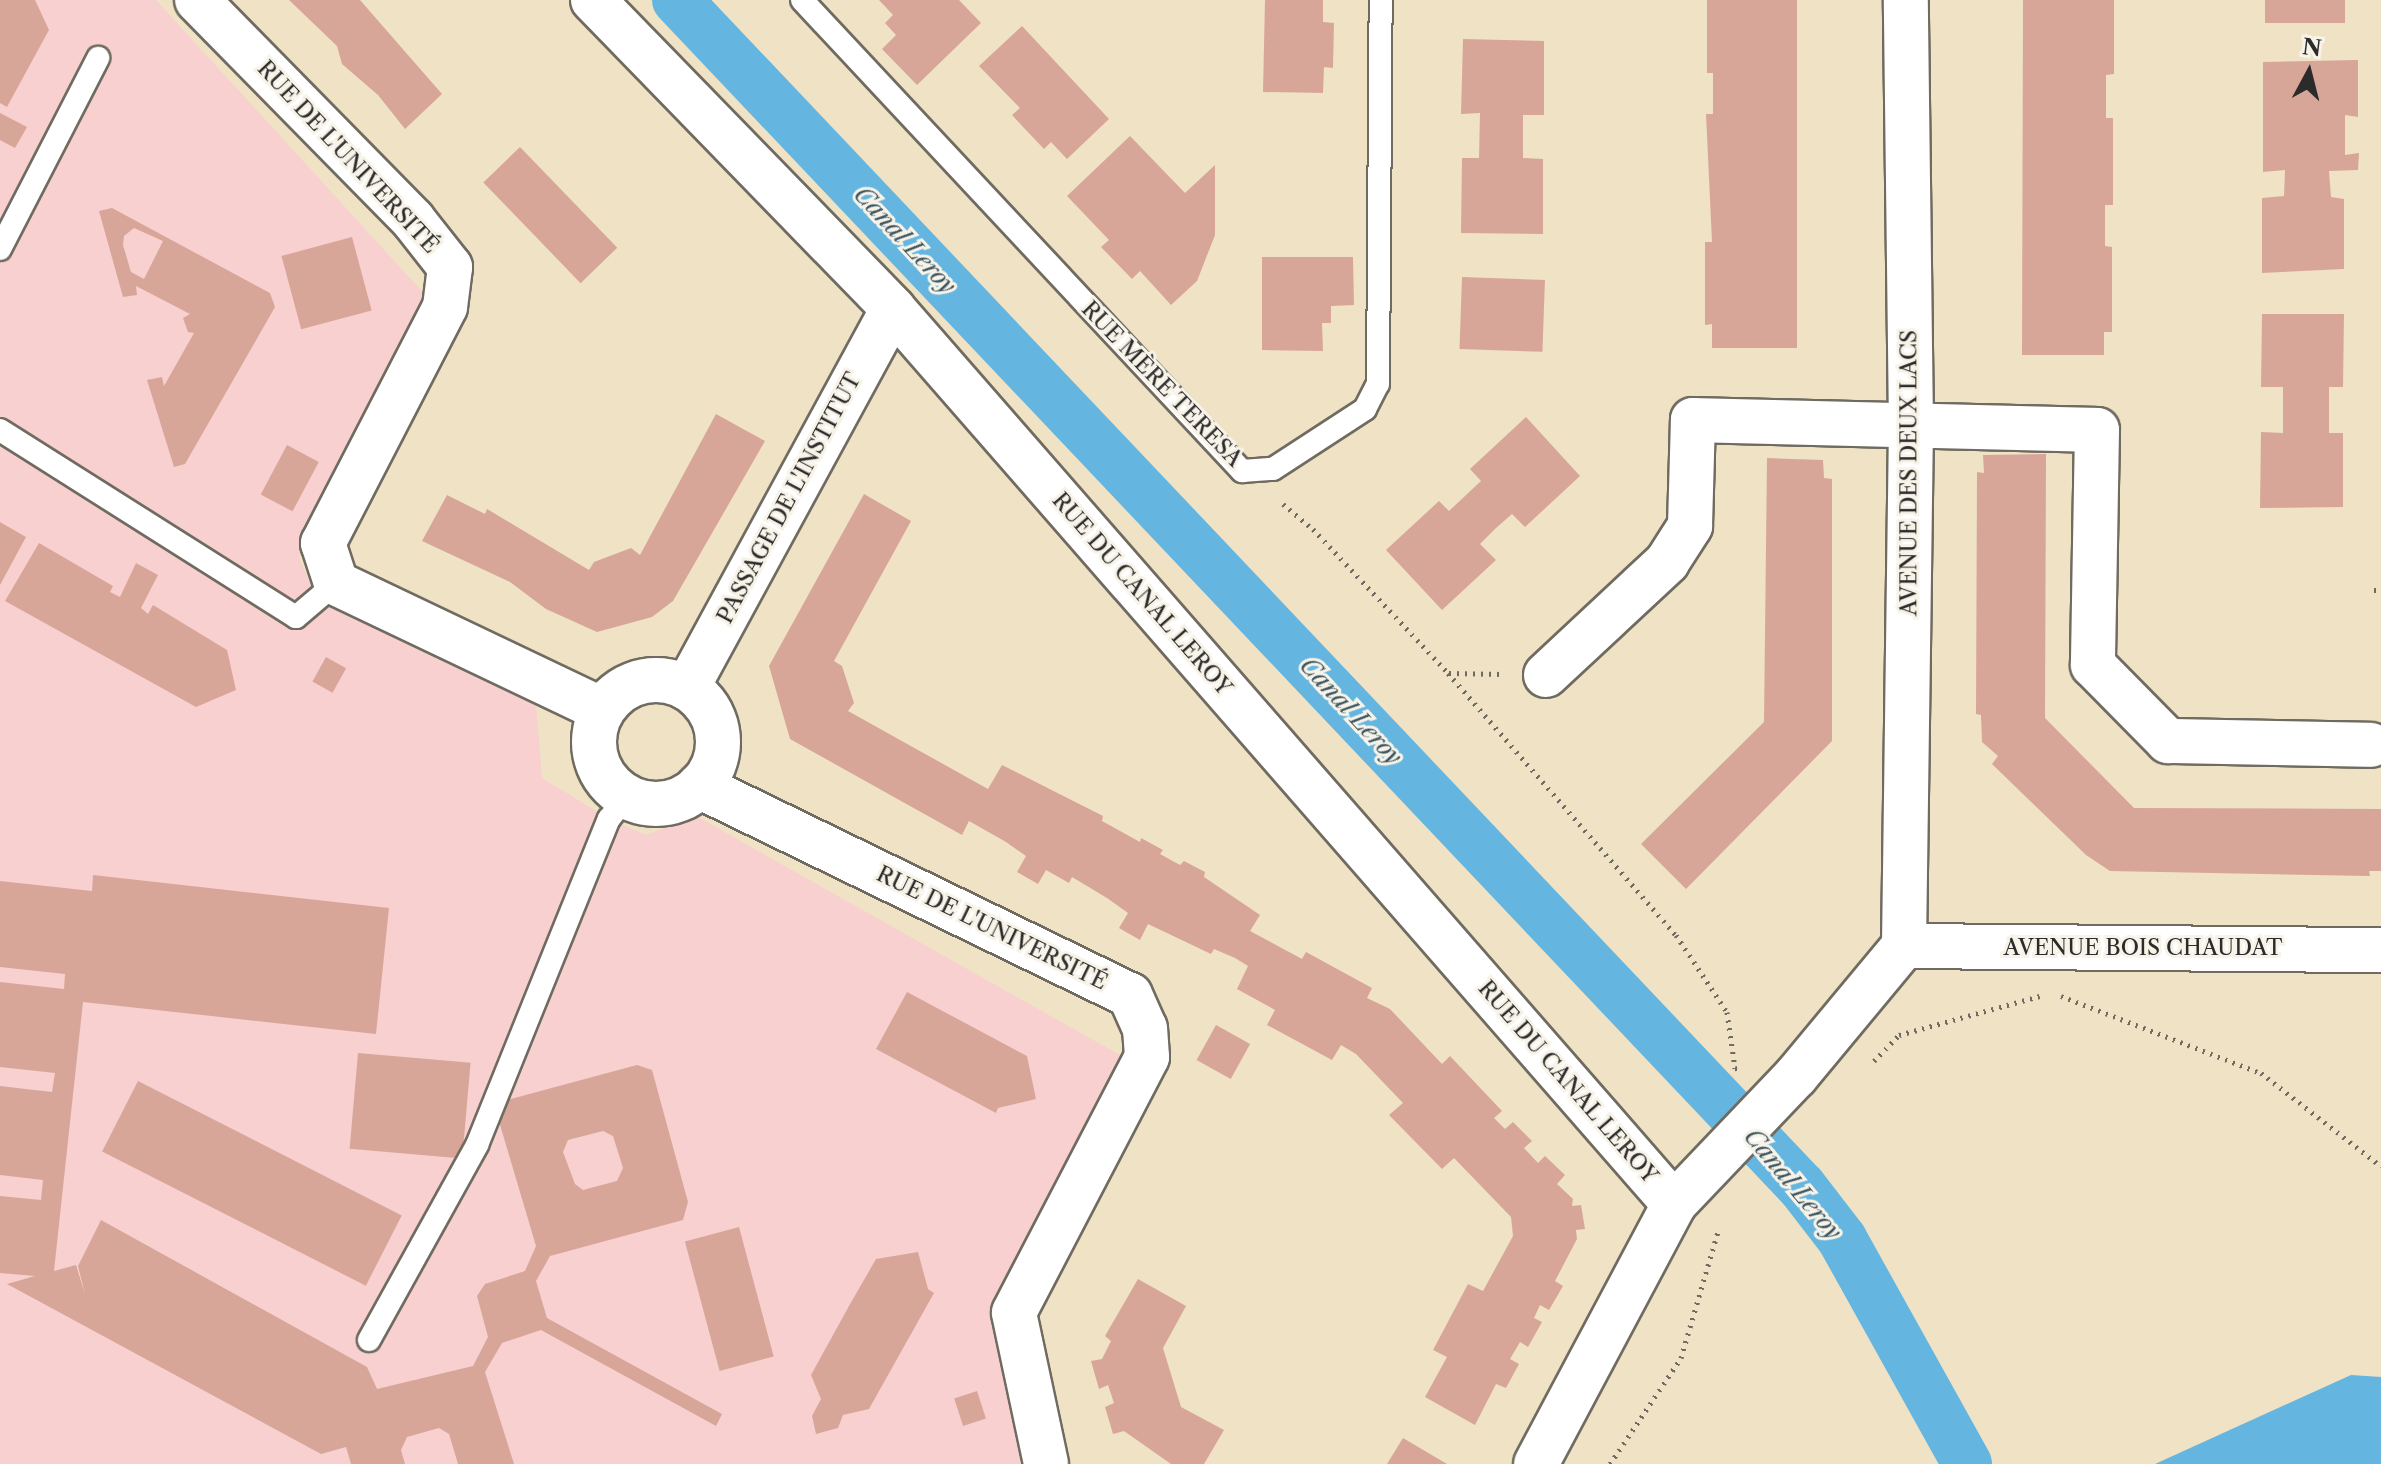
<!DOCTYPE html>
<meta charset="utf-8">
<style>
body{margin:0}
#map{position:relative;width:2381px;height:1464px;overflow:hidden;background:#efe2c5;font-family:"Libre Caslon Text",serif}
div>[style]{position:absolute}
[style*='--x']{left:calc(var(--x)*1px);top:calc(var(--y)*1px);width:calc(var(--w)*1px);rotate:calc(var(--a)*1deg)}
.built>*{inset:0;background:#f7d0cf}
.water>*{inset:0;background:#64b6e0}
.canal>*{height:50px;margin:-25px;padding:0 25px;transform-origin:25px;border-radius:25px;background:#64b6e0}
.building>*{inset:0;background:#d8a699;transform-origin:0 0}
.path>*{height:5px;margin-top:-2.5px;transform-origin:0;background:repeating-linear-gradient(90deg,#706b61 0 2px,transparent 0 8px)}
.roads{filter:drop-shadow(2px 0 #706b61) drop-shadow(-2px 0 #706b61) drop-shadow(0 2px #706b61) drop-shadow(0 -2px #706b61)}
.service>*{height:22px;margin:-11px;padding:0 11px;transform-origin:11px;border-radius:11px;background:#fff}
.minor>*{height:44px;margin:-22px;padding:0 22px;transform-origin:22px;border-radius:22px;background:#fff}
.minor>.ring{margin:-22px;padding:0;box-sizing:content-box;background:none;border:44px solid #fff;border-radius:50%}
.tertiary>*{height:44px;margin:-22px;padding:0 22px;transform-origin:22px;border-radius:22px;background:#fff}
span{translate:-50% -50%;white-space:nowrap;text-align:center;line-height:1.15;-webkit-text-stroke:6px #f7f3e8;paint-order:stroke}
.street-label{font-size:22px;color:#2b2b2b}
.water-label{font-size:24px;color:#3c5561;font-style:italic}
.north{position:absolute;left:2269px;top:32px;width:80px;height:80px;-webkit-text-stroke:6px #f7f3e8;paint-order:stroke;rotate:7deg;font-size:22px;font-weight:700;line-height:32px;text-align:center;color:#2b2b2b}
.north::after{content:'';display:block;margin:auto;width:28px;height:36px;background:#2b2b2b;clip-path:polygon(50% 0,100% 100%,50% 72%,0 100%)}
</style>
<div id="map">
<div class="built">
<div style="clip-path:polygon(0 0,156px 0,428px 298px,299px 558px,318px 600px,536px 703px,542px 778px,609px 819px,646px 835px,696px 816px,1125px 1058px,994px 1310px,1030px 1464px,0 1464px)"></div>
</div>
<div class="water">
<div style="clip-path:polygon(2351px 1375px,2381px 1377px,2381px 1464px,2155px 1464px)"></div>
</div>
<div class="canal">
<div style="--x:677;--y:0;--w:1635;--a:46.54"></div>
<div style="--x:1802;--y:1187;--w:66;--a:52.4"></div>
<div style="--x:1842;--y:1239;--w:257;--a:60.9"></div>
</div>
<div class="building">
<div style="clip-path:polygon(0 0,35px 0,49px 30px,7px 107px,0 103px)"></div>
<div style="clip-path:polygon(289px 0,360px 0,442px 94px,405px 129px,378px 95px,342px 64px,337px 46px)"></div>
<div style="clip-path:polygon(879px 0,959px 0,981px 23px,917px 85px,882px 49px,896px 35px,885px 23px,893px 15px)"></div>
<div style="clip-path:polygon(1265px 0,1323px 0,1323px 22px,1334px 23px,1333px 68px,1324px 67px,1323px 93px,1263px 92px)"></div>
<div style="clip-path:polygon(1707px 0,1797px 0,1797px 348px,1712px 348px,1712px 324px,1705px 325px,1705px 242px,1712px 242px,1706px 114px,1713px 114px,1713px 73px,1707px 73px)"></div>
<div style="clip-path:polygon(2023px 0,2114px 0,2114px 74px,2106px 75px,2106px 118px,2113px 118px,2113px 205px,2105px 205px,2105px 246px,2112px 247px,2112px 332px,2104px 332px,2104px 355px,2022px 355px)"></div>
<div style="left:2265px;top:0;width:80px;height:23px"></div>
<div style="clip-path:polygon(1022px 26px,1109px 119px,1067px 159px,1051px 142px,1044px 149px,1025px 129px,1012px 115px,1020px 108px,979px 66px)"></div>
<div style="clip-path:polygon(1463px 39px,1544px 41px,1544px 115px,1523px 115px,1523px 158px,1543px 159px,1543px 234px,1461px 233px,1462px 158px,1479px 158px,1480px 113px,1461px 114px)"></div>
<div style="clip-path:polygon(2358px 60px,2358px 117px,2345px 115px,2345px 155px,2359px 153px,2358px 170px,2329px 171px,2331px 197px,2344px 199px,2344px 269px,2262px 273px,2262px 198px,2284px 196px,2285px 170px,2263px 172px,2263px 62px)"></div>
<div style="clip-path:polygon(0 113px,27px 127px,15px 148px,0 140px)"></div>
<div style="clip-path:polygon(1130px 136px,1185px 193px,1215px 165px,1215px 235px,1197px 281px,1171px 305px,1140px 271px,1132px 279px,1101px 247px,1109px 240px,1067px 196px)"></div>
<div style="left:520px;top:147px;width:140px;height:51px;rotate:46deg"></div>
<div style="clip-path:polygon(evenodd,112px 208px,270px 293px,275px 307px,185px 464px,174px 467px,147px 380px,162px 377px,164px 386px,194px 333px,188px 332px,183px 318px,190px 314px,136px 286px,137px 295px,123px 297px,99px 211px,112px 208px,134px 228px,163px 241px,144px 279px,131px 272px,123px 245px,124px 236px,134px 228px)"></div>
<div style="left:352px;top:237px;width:76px;height:73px;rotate:75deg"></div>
<div style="clip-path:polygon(1262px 257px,1353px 257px,1354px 305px,1331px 306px,1331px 323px,1322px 323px,1323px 351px,1262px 350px)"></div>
<div style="left:1462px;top:277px;width:83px;height:72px;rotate:2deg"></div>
<div style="clip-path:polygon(2262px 314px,2344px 314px,2343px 387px,2329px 387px,2329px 433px,2343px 433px,2343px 507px,2260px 508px,2261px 432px,2283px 433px,2283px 387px,2261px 387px)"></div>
<div style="clip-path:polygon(716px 414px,765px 441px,673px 601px,652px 617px,597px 632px,546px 609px,510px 582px,422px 541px,447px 495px,485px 514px,487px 509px,589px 570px,594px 562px,631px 548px,640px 555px)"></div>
<div style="clip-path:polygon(1526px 417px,1580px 476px,1525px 527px,1512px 514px,1496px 528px,1480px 544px,1496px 560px,1442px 610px,1386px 550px,1439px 501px,1449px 511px,1481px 481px,1470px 469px)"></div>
<div style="left:287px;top:445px;width:36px;height:56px;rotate:28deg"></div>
<div style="clip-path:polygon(2046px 454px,2045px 718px,2134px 808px,2381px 809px,2381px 871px,2369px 871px,2370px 876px,2110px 871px,2086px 855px,1992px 764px,1998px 756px,1982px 742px,1981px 715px,1976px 714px,1977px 472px,1984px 473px,1983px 455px)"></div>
<div style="clip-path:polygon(1767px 458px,1823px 460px,1824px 478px,1832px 479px,1832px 741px,1686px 889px,1641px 844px,1764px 722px)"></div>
<div style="clip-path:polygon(864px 494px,911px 521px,834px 661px,842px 666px,854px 703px,848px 711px,988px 789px,1002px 765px,1103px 816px,1102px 821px,1140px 842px,1141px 838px,1163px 850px,1160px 854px,1180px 865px,1184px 861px,1205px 872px,1204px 877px,1260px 915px,1250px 931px,1302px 959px,1306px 952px,1372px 988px,1367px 998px,1390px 1009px,1442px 1064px,1450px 1056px,1502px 1111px,1494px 1118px,1505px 1129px,1513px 1122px,1532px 1141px,1524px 1148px,1538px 1163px,1545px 1156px,1565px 1175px,1557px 1184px,1573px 1199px,1572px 1206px,1581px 1205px,1585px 1229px,1576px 1230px,1577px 1239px,1555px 1281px,1563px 1286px,1549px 1310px,1540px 1305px,1534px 1318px,1542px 1322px,1528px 1347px,1520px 1342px,1510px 1359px,1519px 1364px,1506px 1388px,1496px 1384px,1475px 1425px,1425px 1397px,1447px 1357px,1433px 1350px,1468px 1284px,1483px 1291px,1513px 1236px,1511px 1217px,1454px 1158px,1442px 1169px,1389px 1115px,1403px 1103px,1356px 1054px,1341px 1045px,1332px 1060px,1267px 1025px,1275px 1010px,1237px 989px,1248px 966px,1235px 958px,1214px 949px,1211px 954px,1148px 924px,1140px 940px,1119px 928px,1128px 913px,1107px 898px,1072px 877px,1069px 883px,1046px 870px,1038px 884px,1017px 872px,1026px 856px,1006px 842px,969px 821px,962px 835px,790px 739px,769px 666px)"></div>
<div style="clip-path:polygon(0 522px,26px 537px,0 585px)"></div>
<div style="clip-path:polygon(39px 543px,113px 586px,110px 592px,120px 597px,136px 563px,158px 575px,141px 608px,148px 614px,153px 605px,227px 650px,236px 690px,196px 707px,5px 601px)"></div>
<div style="left:326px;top:657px;width:23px;height:28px;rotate:29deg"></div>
<div style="clip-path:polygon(evenodd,93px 875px,389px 908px,376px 1034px,83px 1002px,54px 1271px,76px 1265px,85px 1294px,78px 1266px,101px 1220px,367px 1367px,377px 1389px,473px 1366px,488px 1337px,477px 1296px,485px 1284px,525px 1271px,536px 1246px,498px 1118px,503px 1101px,637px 1065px,652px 1070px,688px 1202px,683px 1220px,550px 1256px,536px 1281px,547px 1318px,722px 1414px,716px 1426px,541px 1330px,502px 1343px,485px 1372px,514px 1464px,458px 1464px,449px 1434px,439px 1428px,407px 1437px,401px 1450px,405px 1464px,351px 1464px,346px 1447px,321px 1454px,7px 1284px,35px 1276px,0 1273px,0 1196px,41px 1200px,43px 1180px,0 1175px,0 1086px,52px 1092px,55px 1073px,0 1067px,0 982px,64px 989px,65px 974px,0 967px,0 881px,92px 891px,93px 875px,603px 1131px,613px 1136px,623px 1168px,617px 1181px,583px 1190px,575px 1184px,563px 1152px,568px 1140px,603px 1131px)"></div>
<div style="clip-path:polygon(907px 992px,1027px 1056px,1036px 1099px,998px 1108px,996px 1113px,876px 1049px)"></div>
<div style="left:1216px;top:1025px;width:39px;height:40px;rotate:29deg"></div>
<div style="left:358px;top:1053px;width:113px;height:96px;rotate:5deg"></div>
<div style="left:138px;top:1081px;width:296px;height:79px;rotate:27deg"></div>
<div style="left:739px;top:1227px;width:134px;height:56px;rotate:75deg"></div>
<div style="clip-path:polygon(918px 1252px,928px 1289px,934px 1293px,869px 1409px,843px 1415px,838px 1428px,816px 1434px,812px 1416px,821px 1399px,811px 1375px,849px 1306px,876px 1259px)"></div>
<div style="clip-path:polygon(1138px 1279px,1186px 1306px,1163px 1348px,1181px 1407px,1224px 1430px,1204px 1464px,1171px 1464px,1124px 1431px,1113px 1434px,1105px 1407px,1114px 1403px,1108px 1385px,1099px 1389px,1091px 1361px,1102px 1359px,1111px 1341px,1105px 1336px)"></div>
<div style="left:977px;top:1391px;width:29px;height:24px;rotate:72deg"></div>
<div style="clip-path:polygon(1403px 1438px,1447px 1464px,1387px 1464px)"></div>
</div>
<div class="path">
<div style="--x:1283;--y:504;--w:39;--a:40"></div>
<div style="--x:1313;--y:529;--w:197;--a:46.8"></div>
<div style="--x:1448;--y:673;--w:347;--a:49"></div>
<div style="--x:1676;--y:935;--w:92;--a:56.5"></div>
<div style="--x:1727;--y:1012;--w:57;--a:81.9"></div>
<div style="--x:1735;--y:1068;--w:5;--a:11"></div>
<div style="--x:2374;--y:590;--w:7;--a:0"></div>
<div style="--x:1449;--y:673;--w:54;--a:1.1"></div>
<div style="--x:2061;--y:996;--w:214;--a:21.1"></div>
<div style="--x:2261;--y:1073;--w:152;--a:37.8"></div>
<div style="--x:1874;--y:1061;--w:36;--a:-46"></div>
<div style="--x:1899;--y:1035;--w:146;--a:-15.5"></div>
<div style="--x:1610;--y:1464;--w:128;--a:-56.2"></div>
<div style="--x:1681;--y:1358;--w:135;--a:-73.7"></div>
</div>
<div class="roads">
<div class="service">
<div style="--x:802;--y:0;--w:645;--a:46.95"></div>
<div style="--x:1242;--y:471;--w:31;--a:-4"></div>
<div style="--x:1273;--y:469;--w:110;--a:-33.1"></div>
<div style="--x:1365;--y:409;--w:28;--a:-63"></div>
<div style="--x:1378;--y:384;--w:384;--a:-89.6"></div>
<div style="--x:0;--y:249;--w:215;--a:-62.8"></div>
<div style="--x:0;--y:430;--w:350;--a:32.3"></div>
<div style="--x:296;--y:617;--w:52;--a:-40.4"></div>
<div style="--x:369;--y:1340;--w:223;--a:-61"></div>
<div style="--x:477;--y:1145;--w:352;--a:-68"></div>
<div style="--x:609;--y:819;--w:28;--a:-52"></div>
</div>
<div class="minor">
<div style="--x:197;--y:0;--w:308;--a:45.5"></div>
<div style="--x:413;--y:220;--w:60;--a:51.8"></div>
<div style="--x:450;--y:267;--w:40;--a:97.1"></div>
<div style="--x:445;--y:307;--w:266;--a:117.3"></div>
<div style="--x:323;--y:543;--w:42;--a:72"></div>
<div style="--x:336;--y:583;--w:295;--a:25.5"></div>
<div style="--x:593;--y:0;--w:431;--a:45.8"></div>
<div style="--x:893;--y:309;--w:1188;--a:48.89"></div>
<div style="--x:1546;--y:675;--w:166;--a:-43"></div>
<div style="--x:1667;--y:562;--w:43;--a:-57.4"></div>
<div style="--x:1690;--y:526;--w:106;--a:-88.4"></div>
<div style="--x:1693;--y:420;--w:404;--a:1.4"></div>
<div style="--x:2097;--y:430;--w:235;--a:91"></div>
<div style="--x:2093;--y:665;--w:107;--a:45.4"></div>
<div style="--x:2168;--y:741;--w:203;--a:1.1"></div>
<div class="ring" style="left:594px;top:680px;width:80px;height:80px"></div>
<div style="--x:687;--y:688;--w:431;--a:-61.5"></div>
<div style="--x:699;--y:786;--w:479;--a:25.9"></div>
<div style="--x:1130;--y:995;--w:36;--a:66"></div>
<div style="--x:1145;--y:1028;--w:29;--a:86"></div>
<div style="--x:1147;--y:1057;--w:288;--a:117.5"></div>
<div style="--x:1014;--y:1313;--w:154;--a:78"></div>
<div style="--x:1904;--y:946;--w:477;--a:0.5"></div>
</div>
<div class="tertiary">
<div style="--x:1536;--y:1464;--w:294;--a:-62"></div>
<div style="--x:1674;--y:1204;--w:177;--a:-46.4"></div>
<div style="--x:1796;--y:1076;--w:169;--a:-50.3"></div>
<div style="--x:1904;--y:946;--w:519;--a:-89.23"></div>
<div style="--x:1911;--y:427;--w:427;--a:-90.7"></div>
</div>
</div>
<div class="street-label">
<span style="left:348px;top:157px;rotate:47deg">RUE DE L'UNIVERSITÉ</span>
<span style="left:1162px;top:384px;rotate:46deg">RUE MÈRE TERESA</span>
<span style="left:1909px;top:473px;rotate:-90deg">AVENUE DES DEUX LACS</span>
<span style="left:789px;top:498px;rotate:-62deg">PASSAGE DE L'INSTITUT</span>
<span style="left:1142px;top:594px;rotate:49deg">RUE DU CANAL LEROY</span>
<span style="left:992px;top:928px;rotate:26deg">RUE DE L'UNIVERSITÉ</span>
<span style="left:2143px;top:948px">AVENUE BOIS CHAUDAT</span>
<span style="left:1568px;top:1082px;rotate:49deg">RUE DU CANAL LEROY</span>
</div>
<div class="water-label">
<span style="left:905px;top:240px;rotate:47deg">Canal Leroy</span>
<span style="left:1351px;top:711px;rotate:47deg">Canal Leroy</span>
<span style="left:1793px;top:1184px;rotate:50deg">Canal Leroy</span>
</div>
<div class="north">N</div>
</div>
